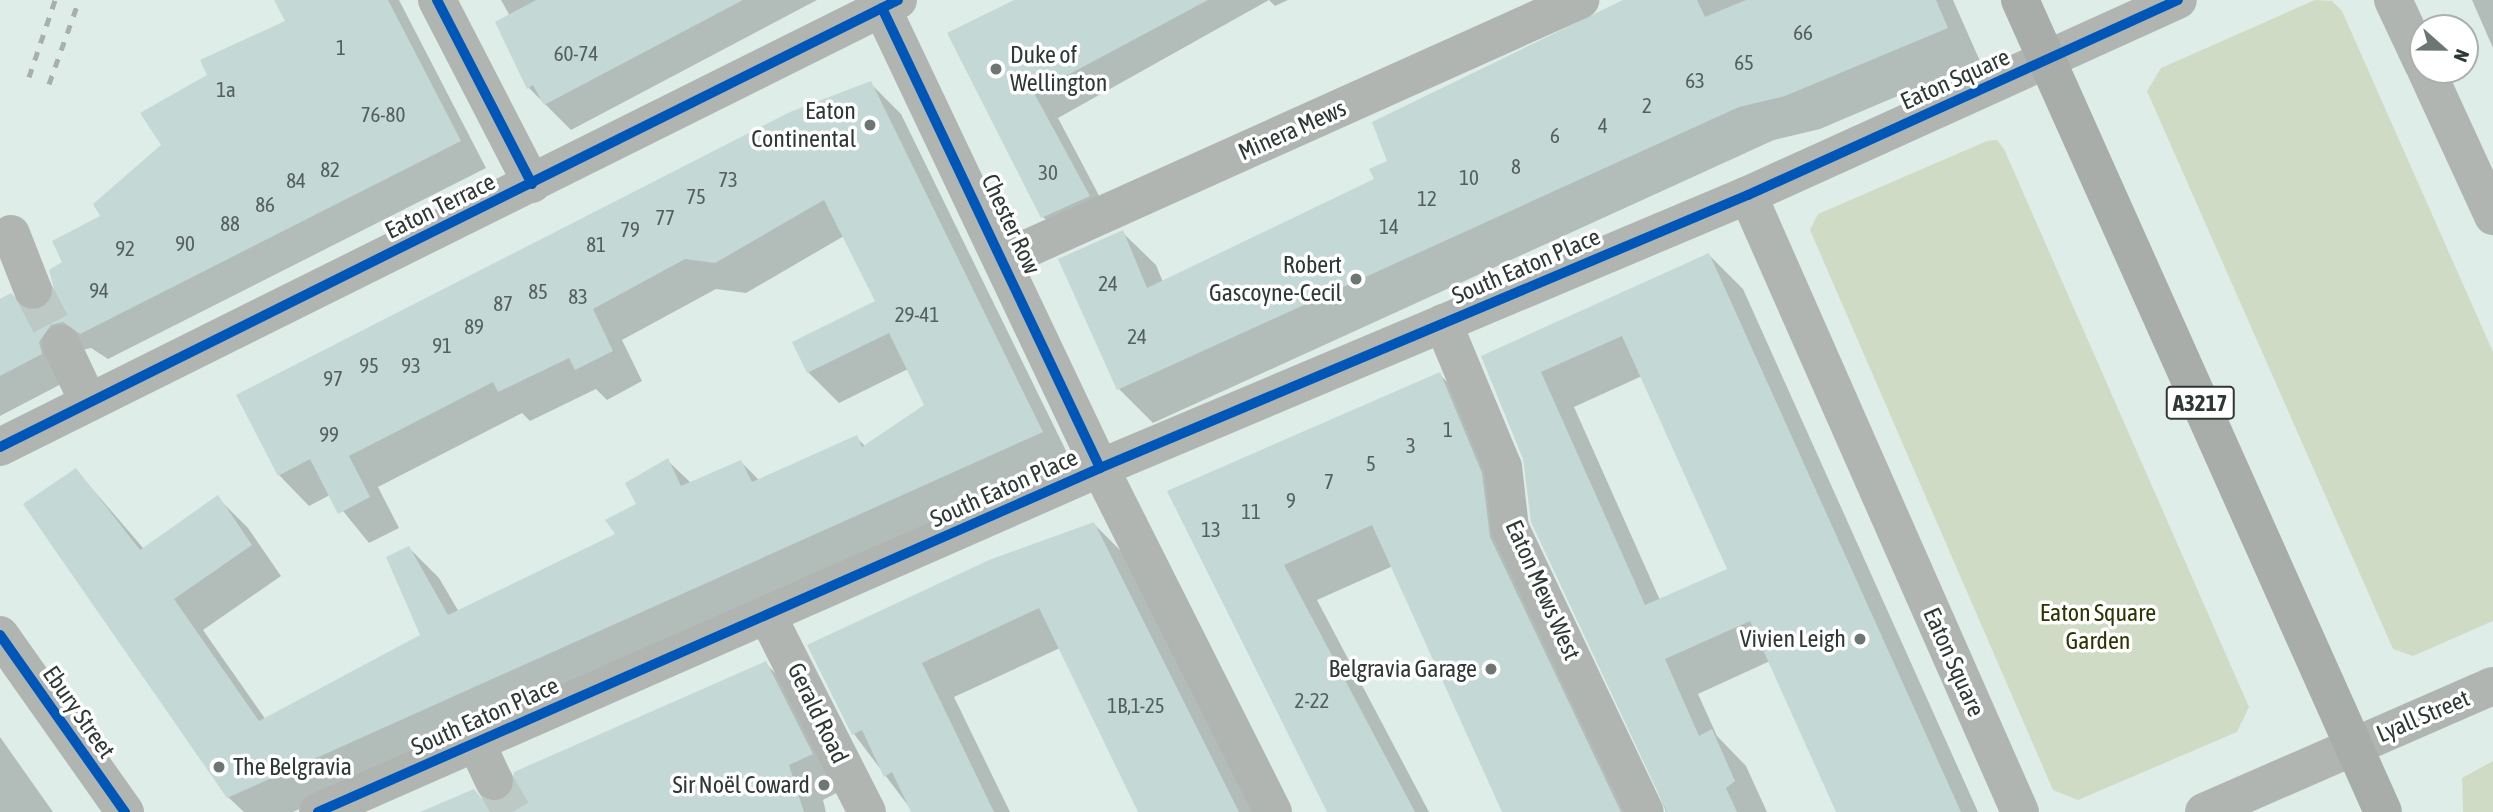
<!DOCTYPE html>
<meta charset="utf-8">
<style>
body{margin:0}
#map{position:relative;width:2493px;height:812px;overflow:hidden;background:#dfede8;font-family:"Asap Condensed",sans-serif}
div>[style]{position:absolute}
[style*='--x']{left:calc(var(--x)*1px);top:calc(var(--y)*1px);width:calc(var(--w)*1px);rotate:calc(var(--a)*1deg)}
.green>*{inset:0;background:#d0dbc5}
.shadow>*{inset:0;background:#0003}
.building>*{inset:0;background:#c4d8d5}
.street-tunnel>*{height:38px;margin-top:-19px;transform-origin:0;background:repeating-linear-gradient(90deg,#bcc9c4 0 38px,transparent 0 57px)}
.street>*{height:38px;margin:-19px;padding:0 19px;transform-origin:19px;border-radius:19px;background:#b0b5b2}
.primary>*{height:38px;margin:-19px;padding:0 19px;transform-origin:19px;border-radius:19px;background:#a8adaa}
.rail>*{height:5px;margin-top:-2.5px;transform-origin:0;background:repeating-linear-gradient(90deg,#a8afac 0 9px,transparent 0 18px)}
.cycleway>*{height:10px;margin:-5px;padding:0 5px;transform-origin:5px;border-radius:5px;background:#0057b8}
.dots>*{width:19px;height:19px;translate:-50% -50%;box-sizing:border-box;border:4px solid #fff;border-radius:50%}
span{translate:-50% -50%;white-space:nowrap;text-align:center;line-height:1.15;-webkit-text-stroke:7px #fff;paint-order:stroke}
.number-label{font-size:21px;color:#54605c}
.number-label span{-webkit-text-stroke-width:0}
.shield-label span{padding:2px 5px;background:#fff;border:2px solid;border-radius:5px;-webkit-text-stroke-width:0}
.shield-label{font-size:23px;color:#2e3834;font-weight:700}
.poi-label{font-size:24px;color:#2e3834}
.left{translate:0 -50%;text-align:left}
.right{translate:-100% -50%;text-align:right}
.street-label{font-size:24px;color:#2e3834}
.park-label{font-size:24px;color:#2b3500}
.north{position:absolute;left:2409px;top:14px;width:70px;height:70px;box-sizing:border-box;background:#fff;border:2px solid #abafae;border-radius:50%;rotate:111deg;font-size:19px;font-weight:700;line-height:28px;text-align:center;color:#2e3834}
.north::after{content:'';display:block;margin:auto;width:24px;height:32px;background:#6c7773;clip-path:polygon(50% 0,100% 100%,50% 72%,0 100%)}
</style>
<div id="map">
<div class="green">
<div style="clip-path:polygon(2315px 0,2332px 1px,2342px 11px,2493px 352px,2493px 621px,2413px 656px,2393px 649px,2147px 91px,2161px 68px)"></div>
<div style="clip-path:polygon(1987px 141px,1997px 140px,2004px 149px,2249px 707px,2237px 732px,2078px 800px,2053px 790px,1810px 230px,1818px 214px)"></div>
<div style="clip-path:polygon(2493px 761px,2493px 812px,2463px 812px,2462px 778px)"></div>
</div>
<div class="shadow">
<div style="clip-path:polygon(281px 0,399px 0,486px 168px,108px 359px,91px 348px,78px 351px,67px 381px,0 416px,0 301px,42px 312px,56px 294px,65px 263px,164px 145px,210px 76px,288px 22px)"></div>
<div style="clip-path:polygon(501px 0,817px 0,571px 130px,529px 88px,497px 23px,510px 16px)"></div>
<div style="clip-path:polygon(1021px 0,1288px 0,1275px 6px,1269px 0,1058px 118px,1113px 222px,1068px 242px,1043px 217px)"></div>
<div style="clip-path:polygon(1627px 0,1953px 0,1980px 61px,1820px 129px,1774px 140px,1153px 423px,1119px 389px,1060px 260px,1122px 232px,1156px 265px,1163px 282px,1376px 180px,1389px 162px)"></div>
<div style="clip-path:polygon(2472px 0,2493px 0,2493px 48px)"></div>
<div style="clip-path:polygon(870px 83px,901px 114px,1072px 463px,293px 812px,244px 812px,228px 797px,76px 470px,144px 549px,218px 498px,248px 528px,281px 576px,203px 630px,266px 720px,422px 636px,409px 548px,439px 578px,459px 612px,617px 535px,668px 461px,691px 483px,741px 462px,760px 481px,856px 437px,866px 447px,926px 405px,908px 369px,839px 403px,808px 372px,794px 343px,877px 302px,844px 236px,746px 293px,716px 289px,622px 340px,642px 381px,607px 400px,596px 389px,530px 421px,522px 413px,378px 487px,399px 528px,369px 543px,330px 495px,309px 506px,279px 475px)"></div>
<div style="clip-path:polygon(evenodd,1709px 255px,1743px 289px,1978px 812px,1837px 812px,1770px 661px,1698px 694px,1717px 736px,1746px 766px,1767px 812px,1666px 812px,1483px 357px,1709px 255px,1642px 376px,1729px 570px,1660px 600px,1574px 407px,1642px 376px)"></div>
<div style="clip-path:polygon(1439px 374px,1474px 408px,1637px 812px,1504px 812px,1393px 566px,1317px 600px,1429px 812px,1331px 812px,1170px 492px)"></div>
<div style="clip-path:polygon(1094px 524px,1128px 558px,1254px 812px,1140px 812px,1060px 648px,954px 697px,1010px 812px,913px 812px,854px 734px,809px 646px,989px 562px)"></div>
<div style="clip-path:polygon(765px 663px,800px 697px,846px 788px,823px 800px,826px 812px,422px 812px,503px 803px)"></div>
<div style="clip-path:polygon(0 737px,53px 812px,0 812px)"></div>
</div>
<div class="building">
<div style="clip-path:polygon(274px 0,388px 0,461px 141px,80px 334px,63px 322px,51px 325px,39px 342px,42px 354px,0 376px,0 299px,11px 293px,30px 312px,50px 304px,55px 293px,49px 270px,62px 262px,52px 241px,100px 216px,93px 204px,161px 145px,140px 113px,207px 75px,200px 60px,285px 21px)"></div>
<div style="clip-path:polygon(536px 0,743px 0,544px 105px,533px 85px,527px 89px,495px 22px)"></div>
<div style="clip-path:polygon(1014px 0,1208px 0,1034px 93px,1090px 196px,1041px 218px,947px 33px)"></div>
<div style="clip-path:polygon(1623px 0,1697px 0,1705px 17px,1746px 0,1936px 0,1948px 28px,1785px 96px,1739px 107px,1117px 390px,1058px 259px,1123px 230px,1147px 288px,1374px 179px,1369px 169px,1387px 161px,1372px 122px)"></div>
<div style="clip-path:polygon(871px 81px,1043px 432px,227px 798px,23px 504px,76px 468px,140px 550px,218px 495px,252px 545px,174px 599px,259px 721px,420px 635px,386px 557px,409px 546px,448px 615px,615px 534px,605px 520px,636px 504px,625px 483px,668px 458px,681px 486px,741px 460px,752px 482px,857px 435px,862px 447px,924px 405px,889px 333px,807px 373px,792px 342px,875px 301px,824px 200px,715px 263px,685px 259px,593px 309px,613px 351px,575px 370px,569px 358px,498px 392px,493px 382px,349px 456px,370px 497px,338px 514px,310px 459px,278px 476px,236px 395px,790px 112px)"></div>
<div style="clip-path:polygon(evenodd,1709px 253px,1961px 812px,1836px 812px,1750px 621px,1665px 659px,1699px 736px,1712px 729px,1735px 781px,1726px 788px,1737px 812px,1667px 812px,1531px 522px,1523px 459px,1481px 356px,1709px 253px,1622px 336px,1727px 569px,1645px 605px,1541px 372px,1622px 336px)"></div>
<div style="clip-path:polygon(1440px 372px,1482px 473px,1490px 537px,1621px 812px,1502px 812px,1372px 525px,1284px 565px,1415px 812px,1327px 812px,1167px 491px)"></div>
<div style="clip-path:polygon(1094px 522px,1239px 812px,1138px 812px,1039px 608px,922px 663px,994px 812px,911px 812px,892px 772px,884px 777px,862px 730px,852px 735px,807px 645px,989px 560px)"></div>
<div style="clip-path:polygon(766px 661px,813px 754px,789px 765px,804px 812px,420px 812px,474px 789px,482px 799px,503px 801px,512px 793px,514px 772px)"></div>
</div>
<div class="street-tunnel">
<div style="--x:33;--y:290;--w:61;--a:62.6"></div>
<div style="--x:494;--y:781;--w:36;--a:60"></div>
</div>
<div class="street">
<div style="--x:437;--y:0;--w:207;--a:62.7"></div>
<div style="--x:878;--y:0;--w:518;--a:64.62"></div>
<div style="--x:1100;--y:468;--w:385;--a:63.3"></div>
<div style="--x:2393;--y:0;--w:71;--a:64.9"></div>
<div style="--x:2426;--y:70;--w:161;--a:65.3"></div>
<div style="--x:1748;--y:195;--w:674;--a:66.21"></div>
<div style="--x:11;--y:234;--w:60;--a:68.6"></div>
<div style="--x:1004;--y:259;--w:632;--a:-24.21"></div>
<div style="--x:1443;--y:323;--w:156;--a:67.4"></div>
<div style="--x:1503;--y:467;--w:61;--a:83.5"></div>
<div style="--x:1510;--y:528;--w:314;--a:64.6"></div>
<div style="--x:61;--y:344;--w:63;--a:64.7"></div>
<div style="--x:0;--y:447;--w:1003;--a:-26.46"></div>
<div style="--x:767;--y:615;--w:221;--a:63.1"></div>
<div style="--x:0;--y:635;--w:217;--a:54.8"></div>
<div style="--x:476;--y:743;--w:42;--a:64.7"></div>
<div style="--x:318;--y:812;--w:854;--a:-23.74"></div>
<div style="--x:1100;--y:468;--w:703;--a:-22.85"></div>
<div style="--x:1748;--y:195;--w:472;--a:-24.4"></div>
<div style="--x:2204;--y:812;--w:315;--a:-23.6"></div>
</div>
<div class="primary">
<div style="--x:2020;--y:0;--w:889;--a:65.91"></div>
</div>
<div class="rail">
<div style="--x:29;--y:77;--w:81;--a:-71.3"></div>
<div style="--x:49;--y:84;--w:89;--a:-70.3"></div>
</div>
<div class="cycleway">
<div style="--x:437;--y:0;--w:207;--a:62.7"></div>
<div style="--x:882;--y:8;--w:509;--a:64.64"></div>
<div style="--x:0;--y:447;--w:1003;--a:-26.46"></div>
<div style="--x:0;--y:635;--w:217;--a:54.8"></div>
<div style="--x:318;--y:812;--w:854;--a:-23.74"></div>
<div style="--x:1100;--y:468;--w:703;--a:-22.85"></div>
<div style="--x:1748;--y:195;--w:472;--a:-24.4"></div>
</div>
<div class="dots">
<div style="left:996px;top:69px;background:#6c7773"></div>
<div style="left:870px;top:125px;background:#6c7773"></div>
<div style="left:1356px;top:279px;background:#6c7773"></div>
<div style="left:1860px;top:639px;background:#6c7773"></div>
<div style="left:1491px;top:669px;background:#6c7773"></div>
<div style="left:219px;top:767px;background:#6c7773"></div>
<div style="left:824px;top:785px;background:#6c7773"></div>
</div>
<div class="number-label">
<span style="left:1803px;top:32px">66</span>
<span style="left:341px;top:47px">1</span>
<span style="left:576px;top:53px">60-74</span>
<span style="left:1744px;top:62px">65</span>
<span style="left:1695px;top:80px">63</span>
<span style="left:226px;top:89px">1a</span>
<span style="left:1647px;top:105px">2</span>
<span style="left:383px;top:114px">76-80</span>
<span style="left:1603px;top:125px">4</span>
<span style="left:1555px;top:135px">6</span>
<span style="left:1516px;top:166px">8</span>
<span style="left:330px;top:169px">82</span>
<span style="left:1048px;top:172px">30</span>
<span style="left:1469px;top:177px">10</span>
<span style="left:728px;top:179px">73</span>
<span style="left:296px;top:180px">84</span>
<span style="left:696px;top:196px">75</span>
<span style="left:1427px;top:198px">12</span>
<span style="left:265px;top:204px">86</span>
<span style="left:665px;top:217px">77</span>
<span style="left:230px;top:223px">88</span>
<span style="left:1389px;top:226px">14</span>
<span style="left:630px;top:229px">79</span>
<span style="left:185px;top:243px">90</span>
<span style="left:596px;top:244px">81</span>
<span style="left:125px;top:248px">92</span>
<span style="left:1108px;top:283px">24</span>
<span style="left:99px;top:290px">94</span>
<span style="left:538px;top:291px">85</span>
<span style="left:578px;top:296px">83</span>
<span style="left:503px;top:303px">87</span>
<span style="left:917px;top:314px">29-41</span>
<span style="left:474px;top:326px">89</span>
<span style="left:1137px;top:336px">24</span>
<span style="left:442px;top:345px">91</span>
<span style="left:369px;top:365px">95</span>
<span style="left:411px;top:365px">93</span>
<span style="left:333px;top:378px">97</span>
<span style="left:1448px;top:429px">1</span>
<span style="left:329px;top:434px">99</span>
<span style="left:1411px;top:445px">3</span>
<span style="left:1371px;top:463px">5</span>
<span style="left:1329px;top:481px">7</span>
<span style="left:1291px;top:500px">9</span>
<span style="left:1251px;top:511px">11</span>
<span style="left:1211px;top:529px">13</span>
<span style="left:1312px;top:700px">2-22</span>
<span style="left:1136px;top:705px">1B,1-25</span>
</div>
<div class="shield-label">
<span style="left:2200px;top:403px">A3217</span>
</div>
<div class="poi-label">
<span class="left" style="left:1010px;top:69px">Duke of<br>Wellington</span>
<span class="right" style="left:856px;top:125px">Eaton<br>Continental</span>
<span class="right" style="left:1342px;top:279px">Robert<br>Gascoyne-Cecil</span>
<span class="right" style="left:1846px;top:639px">Vivien Leigh</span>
<span class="right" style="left:1477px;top:669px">Belgravia Garage</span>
<span class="left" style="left:233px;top:767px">The Belgravia</span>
<span class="right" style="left:810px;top:785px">Sir Noël Coward</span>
</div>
<div class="street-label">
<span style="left:1955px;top:79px;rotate:-24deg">Eaton Square</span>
<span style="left:1292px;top:130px;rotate:-24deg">Minera Mews</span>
<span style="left:440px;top:206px;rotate:-26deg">Eaton Terrace</span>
<span style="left:1011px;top:224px;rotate:65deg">Chester Row</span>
<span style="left:1526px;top:266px;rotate:-23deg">South Eaton Place</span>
<span style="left:1004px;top:488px;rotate:-24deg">South Eaton Place</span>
<span style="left:1543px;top:590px;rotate:66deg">Eaton Mews West</span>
<span style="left:1954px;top:662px;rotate:66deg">Eaton Square</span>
<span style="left:79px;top:712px;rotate:55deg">Ebury Street</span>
<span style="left:818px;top:713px;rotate:64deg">Gerald Road</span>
<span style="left:485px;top:716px;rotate:-24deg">South Eaton Place</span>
<span style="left:2423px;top:716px;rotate:-23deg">Lyall Street</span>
</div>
<div class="park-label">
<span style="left:2098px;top:627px">Eaton Square<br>Garden</span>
</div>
<div class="north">N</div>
</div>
